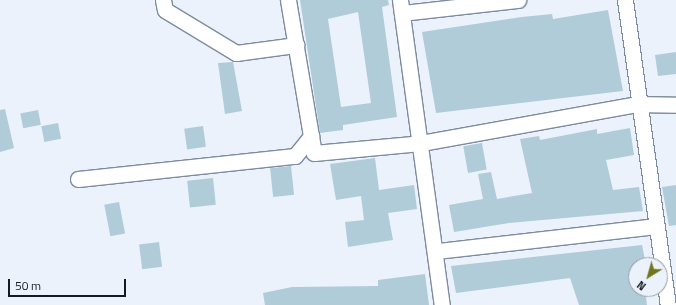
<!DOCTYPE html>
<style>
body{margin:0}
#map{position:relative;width:676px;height:305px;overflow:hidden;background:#ebf2fb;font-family:"Titillium Web",sans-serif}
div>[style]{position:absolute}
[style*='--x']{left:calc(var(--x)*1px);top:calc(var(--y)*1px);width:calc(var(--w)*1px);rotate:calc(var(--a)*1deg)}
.building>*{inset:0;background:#b0ccd9;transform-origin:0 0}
.roads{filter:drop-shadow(1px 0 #7d8ba0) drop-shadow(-1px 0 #7d8ba0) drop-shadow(0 1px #7d8ba0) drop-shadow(0 -1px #7d8ba0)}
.street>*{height:15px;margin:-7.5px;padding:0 7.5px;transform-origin:7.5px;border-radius:7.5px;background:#fff}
span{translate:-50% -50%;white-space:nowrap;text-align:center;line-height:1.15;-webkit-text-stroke:3px #ebf2fb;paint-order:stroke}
.north{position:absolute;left:628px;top:257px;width:40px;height:40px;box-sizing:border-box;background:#ebf2fb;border:1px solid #959ca4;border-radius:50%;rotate:217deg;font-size:11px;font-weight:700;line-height:16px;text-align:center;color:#151a22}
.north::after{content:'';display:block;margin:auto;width:14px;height:18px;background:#71751d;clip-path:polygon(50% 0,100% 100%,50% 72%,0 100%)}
.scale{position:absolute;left:8px;top:279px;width:118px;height:18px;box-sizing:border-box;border:2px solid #151a22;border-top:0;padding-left:5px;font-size:12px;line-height:14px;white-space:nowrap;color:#151a22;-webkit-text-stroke:3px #ebf2fb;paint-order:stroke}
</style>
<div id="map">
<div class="building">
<div style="clip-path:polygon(evenodd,300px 0,388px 0,389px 5px,382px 7px,397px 117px,343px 125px,343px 130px,320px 133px,300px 0,358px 12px,371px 103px,341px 107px,328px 19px,358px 12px)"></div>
<div style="clip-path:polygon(608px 10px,623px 91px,436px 113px,422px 32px,522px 17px,552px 14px,553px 19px)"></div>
<div style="clip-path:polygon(676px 52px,676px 74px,658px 76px,655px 55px)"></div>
<div style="clip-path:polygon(233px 62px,242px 111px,225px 114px,218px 63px)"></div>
<div style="clip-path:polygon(5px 109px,14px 148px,0 152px,0 110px)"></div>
<div style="left:38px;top:110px;width:15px;height:18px;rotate:79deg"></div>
<div style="left:58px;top:123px;width:16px;height:17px;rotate:79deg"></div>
<div style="left:203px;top:126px;width:21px;height:19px;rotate:82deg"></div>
<div style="clip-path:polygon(630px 128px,634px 155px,606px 160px,613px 190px,639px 187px,643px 211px,509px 223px,454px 232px,449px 205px,483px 199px,478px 174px,491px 172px,497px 199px,532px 193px,520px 139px,539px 136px,540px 140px,597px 129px,597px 134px)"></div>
<div style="left:482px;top:143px;width:27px;height:19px;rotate:80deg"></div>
<div style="clip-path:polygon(375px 158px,379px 190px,414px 185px,417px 209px,388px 213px,393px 240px,348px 247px,345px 222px,364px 220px,361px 196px,336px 200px,330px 164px)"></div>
<div style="left:291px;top:166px;width:29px;height:21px;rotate:84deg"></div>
<div style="left:213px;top:178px;width:27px;height:26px;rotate:84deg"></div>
<div style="clip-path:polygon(676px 185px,676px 225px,669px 226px,662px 187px)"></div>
<div style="left:119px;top:202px;width:32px;height:15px;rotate:79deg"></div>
<div style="left:159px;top:242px;width:25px;height:20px;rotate:83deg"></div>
<div style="clip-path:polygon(642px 245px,646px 265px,636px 265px,636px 291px,645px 290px,647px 305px,579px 305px,570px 278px,456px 293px,451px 266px)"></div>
<div style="clip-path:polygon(425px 274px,429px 305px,265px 305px,263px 293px,292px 287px,378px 286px,378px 280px)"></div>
</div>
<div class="roads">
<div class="street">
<div style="--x:163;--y:0;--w:10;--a:79"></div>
<div style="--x:165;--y:10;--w:83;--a:31.2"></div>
<div style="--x:236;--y:53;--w:61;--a:-7.6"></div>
<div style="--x:288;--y:0;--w:155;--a:80.4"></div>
<div style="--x:314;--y:153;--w:107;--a:-5.3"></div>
<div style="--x:421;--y:143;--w:219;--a:-10.2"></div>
<div style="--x:637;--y:104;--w:39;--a:1"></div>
<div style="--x:400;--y:0;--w:308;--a:82.2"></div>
<div style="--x:625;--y:0;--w:308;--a:82"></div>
<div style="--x:402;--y:13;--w:117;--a:-6.4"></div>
<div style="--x:78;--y:179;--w:218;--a:-6.1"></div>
<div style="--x:295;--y:156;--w:26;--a:-51"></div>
<div style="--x:437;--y:251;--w:220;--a:-6.5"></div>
</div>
</div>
<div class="north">N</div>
<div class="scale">50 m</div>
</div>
